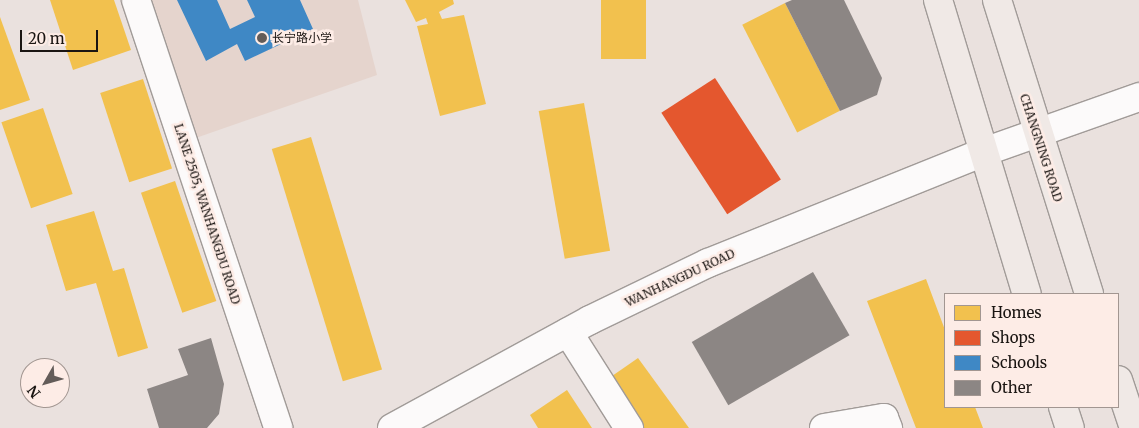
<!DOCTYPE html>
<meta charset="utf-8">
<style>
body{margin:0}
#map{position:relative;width:1139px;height:428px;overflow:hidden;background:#eae1de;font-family:Merriweather,"Noto Sans SC",serif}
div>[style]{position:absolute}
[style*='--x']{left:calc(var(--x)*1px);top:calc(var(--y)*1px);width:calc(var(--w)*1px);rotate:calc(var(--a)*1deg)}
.built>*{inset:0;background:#e5d4cd}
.homes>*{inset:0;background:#f2c14e;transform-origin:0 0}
.shops>*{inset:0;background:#e4572e;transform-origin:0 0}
.schools>*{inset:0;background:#3f88c5}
.building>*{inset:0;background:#8c8684;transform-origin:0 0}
.roads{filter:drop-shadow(1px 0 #a19b98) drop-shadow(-1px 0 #a19b98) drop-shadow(0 1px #a19b98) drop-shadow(0 -1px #a19b98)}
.minor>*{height:28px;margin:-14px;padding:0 14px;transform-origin:14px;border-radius:14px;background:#fcfafa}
.major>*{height:28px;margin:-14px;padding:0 14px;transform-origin:14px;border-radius:14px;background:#f0e9e6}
.dots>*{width:14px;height:14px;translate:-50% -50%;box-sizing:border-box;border:2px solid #fdece6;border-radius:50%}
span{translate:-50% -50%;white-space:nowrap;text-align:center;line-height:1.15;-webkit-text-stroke:5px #fdece6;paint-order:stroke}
.poi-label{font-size:12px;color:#1a1512}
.left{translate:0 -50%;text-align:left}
.street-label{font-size:12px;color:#1a1512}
.legend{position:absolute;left:944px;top:293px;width:175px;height:115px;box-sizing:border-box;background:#fdece6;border:1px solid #a29691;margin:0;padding:6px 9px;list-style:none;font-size:15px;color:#1a1512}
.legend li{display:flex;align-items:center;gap:10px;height:25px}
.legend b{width:25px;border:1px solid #a29691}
.north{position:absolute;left:20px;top:358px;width:50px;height:50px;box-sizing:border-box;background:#fdece6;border:1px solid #a29691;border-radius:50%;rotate:232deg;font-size:14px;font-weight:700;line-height:20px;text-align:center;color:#1a1512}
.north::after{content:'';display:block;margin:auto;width:18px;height:22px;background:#635c59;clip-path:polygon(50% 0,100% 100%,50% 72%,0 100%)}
.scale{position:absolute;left:20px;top:30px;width:78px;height:22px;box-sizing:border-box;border:2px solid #1a1512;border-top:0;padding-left:6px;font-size:15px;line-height:18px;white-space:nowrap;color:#1a1512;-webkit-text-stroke:4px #fdece6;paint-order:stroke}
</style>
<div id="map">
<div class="built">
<div style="clip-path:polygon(145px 0,358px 0,377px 75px,190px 140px)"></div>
</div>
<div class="homes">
<div style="clip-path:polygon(50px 0,114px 0,131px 50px,73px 70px)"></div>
<div style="clip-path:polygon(405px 0,453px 0,454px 4px,439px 12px,442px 19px,464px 15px,486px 104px,440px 116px,417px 26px,428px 24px,426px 18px,416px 22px)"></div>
<div style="left:601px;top:0;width:45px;height:59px"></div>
<div style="left:785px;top:3px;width:121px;height:48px;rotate:63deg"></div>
<div style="clip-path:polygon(0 17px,30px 100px,0 110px)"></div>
<div style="left:143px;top:79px;width:94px;height:45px;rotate:72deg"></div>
<div style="left:584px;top:103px;width:150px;height:46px;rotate:80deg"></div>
<div style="left:43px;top:108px;width:91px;height:44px;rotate:71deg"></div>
<div style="left:311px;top:137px;width:243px;height:41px;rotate:73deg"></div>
<div style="left:175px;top:181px;width:127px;height:36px;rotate:71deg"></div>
<div style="clip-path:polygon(94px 211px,113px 271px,124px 268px,148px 348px,118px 357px,96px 283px,66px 291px,46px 225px)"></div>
<div style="clip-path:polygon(926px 279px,945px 330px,945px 407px,975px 407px,983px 428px,916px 428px,867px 301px)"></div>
<div style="clip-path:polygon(638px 358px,689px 428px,634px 428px,602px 383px)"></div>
<div style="clip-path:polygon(567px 390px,592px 428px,538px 428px,530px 415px)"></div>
</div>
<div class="shops">
<div style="left:715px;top:78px;width:121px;height:64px;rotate:57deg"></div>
</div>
<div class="schools">
<div style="clip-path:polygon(177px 0,217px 0,230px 29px,255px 17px,247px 0,300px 0,313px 29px,245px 61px,237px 44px,206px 61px)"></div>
</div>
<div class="building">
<div style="clip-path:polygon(792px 0,844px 0,882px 78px,877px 95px,840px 111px,785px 3px)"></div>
<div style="left:813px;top:272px;width:73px;height:140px;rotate:60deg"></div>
<div style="clip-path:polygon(211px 338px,224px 384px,219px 414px,207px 428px,159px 428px,147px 389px,188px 375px,178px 349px)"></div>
</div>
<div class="roads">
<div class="minor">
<div style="--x:136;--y:0;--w:451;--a:71.6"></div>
<div style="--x:568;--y:332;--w:114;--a:57.6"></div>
<div style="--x:392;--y:428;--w:226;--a:-28.6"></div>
<div style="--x:590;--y:320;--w:131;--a:-25.8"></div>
<div style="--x:708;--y:263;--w:294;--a:-21.9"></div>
<div style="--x:981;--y:153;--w:168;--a:-19.5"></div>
<div style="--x:824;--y:428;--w:61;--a:-9.5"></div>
<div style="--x:884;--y:418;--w:11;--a:68"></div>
</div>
<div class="major">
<div style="--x:938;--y:0;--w:307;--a:73.2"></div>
<div style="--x:997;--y:0;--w:308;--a:72.6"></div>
<div style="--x:1118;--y:380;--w:51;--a:71.6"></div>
<div style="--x:1063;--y:407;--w:22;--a:72"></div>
</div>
</div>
<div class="dots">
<div style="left:262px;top:38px;background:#635c59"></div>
</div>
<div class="poi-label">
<span class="left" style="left:272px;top:38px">长宁路小学</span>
</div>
<div class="street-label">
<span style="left:1041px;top:148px;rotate:72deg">CHANGNING ROAD</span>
<span style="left:207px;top:214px;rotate:72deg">LANE 2505, WANHANGDU ROAD</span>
<span style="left:680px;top:278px;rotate:-25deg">WANHANGDU ROAD</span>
</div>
<ul class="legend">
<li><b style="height:14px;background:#f2c14e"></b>Homes</li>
<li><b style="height:14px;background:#e4572e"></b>Shops</li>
<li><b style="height:14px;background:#3f88c5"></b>Schools</li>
<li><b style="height:14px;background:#8c8684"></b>Other</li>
</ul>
<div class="north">N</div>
<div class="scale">20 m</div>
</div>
